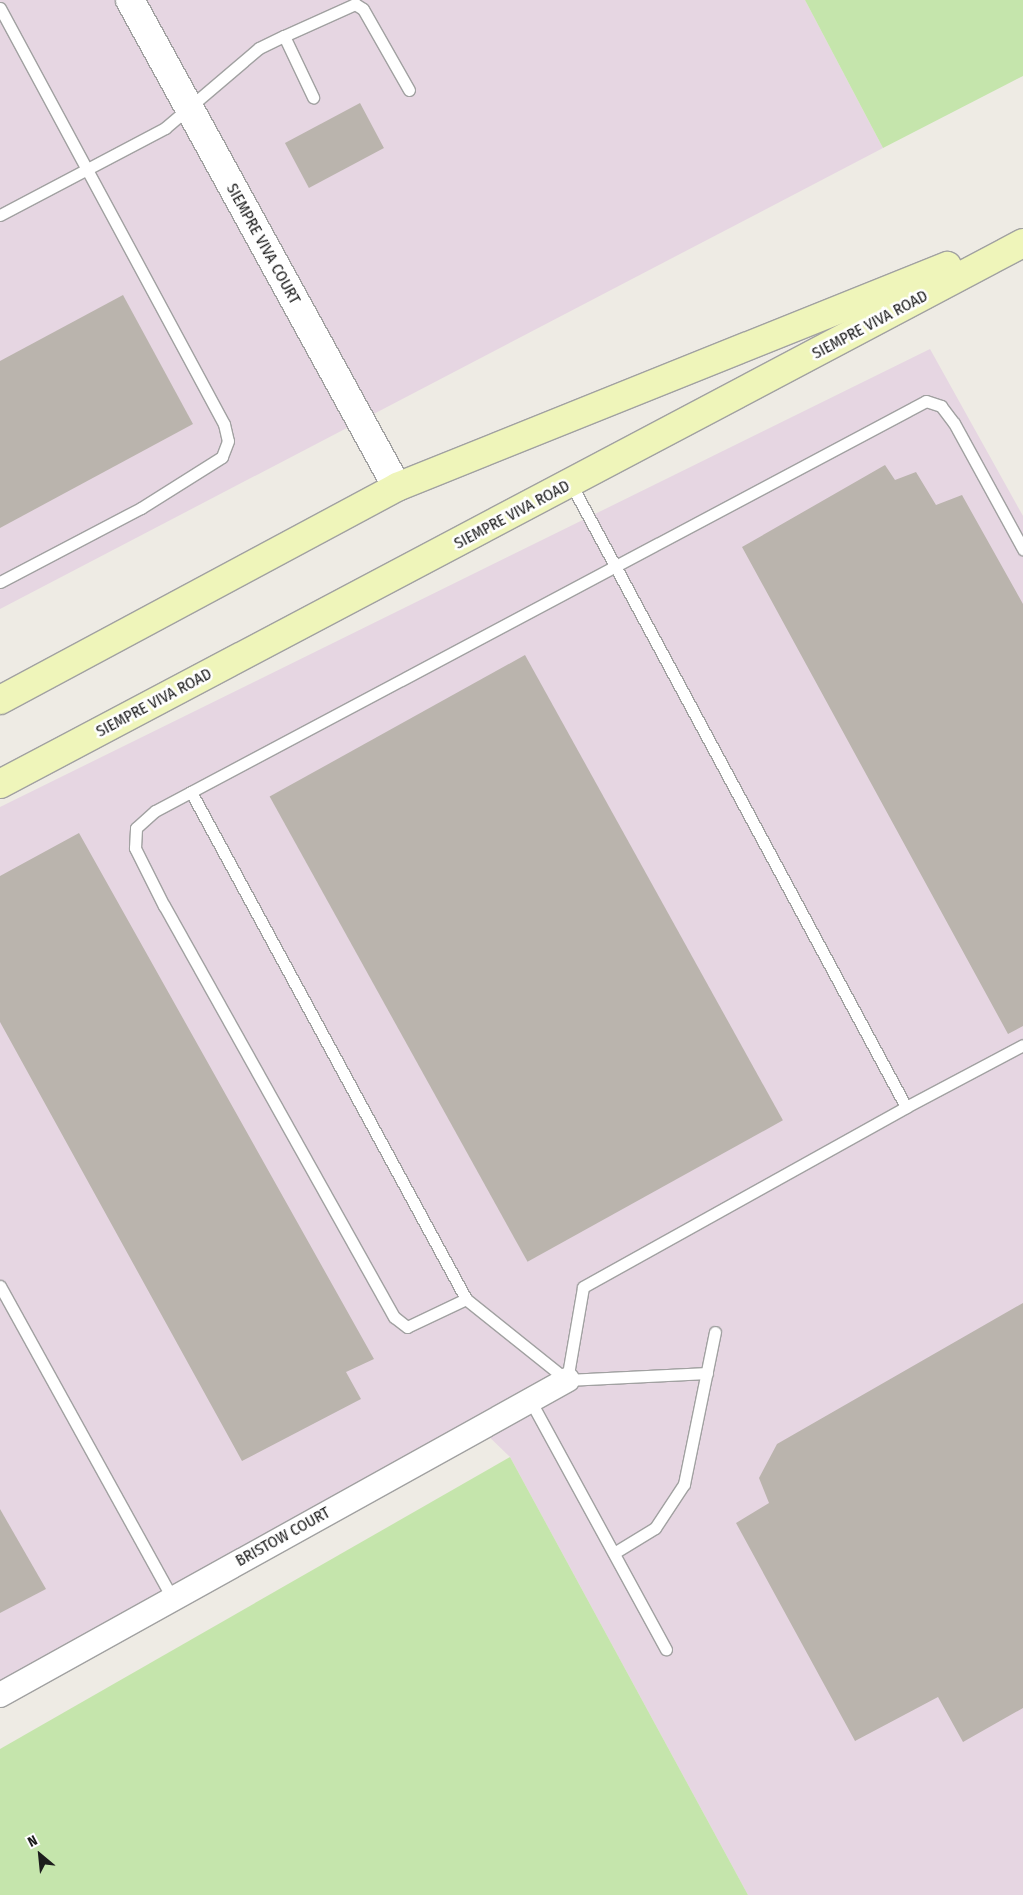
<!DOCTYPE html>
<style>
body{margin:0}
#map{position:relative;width:1023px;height:1895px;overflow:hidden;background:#eeebe4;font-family:"Fira Sans Condensed",sans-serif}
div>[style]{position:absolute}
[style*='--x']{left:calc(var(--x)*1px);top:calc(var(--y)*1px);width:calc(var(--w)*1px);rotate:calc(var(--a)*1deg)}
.industrial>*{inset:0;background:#e6d6e2}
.grass>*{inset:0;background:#c5e5ac}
.building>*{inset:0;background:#bab4ad;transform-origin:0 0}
.roads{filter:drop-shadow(1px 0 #a1a1a1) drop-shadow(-1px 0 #a1a1a1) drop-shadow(0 1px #a1a1a1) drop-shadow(0 -1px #a1a1a1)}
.service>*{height:11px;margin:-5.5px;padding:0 5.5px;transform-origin:5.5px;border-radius:5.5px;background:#fff}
.minor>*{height:24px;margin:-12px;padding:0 12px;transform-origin:12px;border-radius:12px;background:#fff}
.tertiary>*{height:28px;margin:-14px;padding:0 14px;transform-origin:14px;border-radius:14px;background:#fff}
.secondary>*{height:28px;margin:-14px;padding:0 14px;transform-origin:14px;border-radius:14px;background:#eff5ba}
span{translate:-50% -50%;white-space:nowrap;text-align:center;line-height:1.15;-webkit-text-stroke:5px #fff;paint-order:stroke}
.street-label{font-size:16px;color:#1d1d1d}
.north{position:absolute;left:15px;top:1830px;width:50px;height:50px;-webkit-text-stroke:4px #fff;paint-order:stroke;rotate:332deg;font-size:14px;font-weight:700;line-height:20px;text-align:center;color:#1d1d1d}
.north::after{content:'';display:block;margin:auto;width:18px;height:22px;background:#1d1d1d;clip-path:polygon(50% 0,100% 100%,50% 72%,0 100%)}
</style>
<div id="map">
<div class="industrial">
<div style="clip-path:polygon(0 0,805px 0,883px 148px,0 609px)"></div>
<div style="clip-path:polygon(930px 349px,1023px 516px,1023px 1895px,748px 1895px,510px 1457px,480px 1428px,0 1695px,0 807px)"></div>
</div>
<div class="grass">
<div style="clip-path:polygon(805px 0,1023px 0,1023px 76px,883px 148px)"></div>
<div style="clip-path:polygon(510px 1457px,748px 1895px,0 1895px,0 1749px)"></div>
</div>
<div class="building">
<div style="left:360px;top:103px;width:51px;height:85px;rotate:62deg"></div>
<div style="clip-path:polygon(123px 295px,193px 424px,0 528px,0 361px)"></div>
<div style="clip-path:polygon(885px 465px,895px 480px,916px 472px,936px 505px,962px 495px,1023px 604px,1023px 1026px,1008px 1034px,742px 547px)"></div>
<div style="left:525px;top:655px;width:532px;height:292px;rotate:61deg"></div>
<div style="clip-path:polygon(79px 833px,374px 1359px,346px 1372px,361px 1399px,242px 1461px,0 1022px,0 876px)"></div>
<div style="clip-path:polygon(1023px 1303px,1023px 1708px,963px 1742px,938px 1697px,855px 1741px,736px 1523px,769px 1503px,759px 1478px,777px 1444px)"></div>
<div style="clip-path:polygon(0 1509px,46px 1589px,0 1613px)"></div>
</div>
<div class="roads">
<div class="service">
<div style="--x:0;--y:8;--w:472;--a:61.7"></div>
<div style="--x:224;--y:424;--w:17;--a:77"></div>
<div style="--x:228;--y:441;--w:17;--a:111"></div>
<div style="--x:222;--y:457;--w:96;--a:147.8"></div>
<div style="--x:141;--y:508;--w:159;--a:152.3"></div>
<div style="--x:284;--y:36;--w:78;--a:-24.3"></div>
<div style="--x:355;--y:4;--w:9;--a:32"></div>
<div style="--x:363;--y:9;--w:93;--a:60.4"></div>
<div style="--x:0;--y:215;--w:187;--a:-27.8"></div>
<div style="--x:165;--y:128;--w:123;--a:-40.4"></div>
<div style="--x:259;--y:48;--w:28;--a:-26"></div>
<div style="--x:284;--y:36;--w:68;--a:64.6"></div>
<div style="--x:571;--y:484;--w:707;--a:61.73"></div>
<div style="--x:906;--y:1107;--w:132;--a:-27.9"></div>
<div style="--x:191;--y:792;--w:577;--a:61.52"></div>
<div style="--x:0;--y:1286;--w:358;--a:61.1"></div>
<div style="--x:707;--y:1373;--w:140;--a:177.1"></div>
<div style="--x:567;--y:1380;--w:129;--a:-141.3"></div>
<div style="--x:466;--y:1299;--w:65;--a:154.6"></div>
<div style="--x:407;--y:1327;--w:16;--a:-142"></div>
<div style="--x:394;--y:1317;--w:471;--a:-119.2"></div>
<div style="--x:164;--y:906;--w:65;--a:-116.6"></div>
<div style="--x:135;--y:848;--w:20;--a:-87"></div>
<div style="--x:136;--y:828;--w:25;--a:-42"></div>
<div style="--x:155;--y:811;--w:873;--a:-28"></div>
<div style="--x:926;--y:401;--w:16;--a:18"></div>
<div style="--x:941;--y:406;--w:21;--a:53"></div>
<div style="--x:954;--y:423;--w:144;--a:61.3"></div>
<div style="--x:567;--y:1380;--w:94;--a:-80.2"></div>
<div style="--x:583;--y:1287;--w:370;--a:-29.1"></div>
<div style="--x:530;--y:1400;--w:284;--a:61.4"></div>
<div style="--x:614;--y:1553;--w:48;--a:-31.4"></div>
<div style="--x:655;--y:1528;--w:53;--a:-56.6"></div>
<div style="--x:684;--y:1484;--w:155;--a:-78.5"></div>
</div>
<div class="minor">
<div style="--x:0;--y:1695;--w:649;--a:-29.05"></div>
</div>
<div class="tertiary">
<div style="--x:130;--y:0;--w:555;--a:61.27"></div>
</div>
<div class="secondary">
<div style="--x:0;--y:700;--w:451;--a:-28.2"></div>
<div style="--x:397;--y:487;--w:593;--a:-21.89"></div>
<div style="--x:0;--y:784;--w:1157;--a:-27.87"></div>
</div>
</div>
<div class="street-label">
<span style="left:263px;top:244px;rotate:61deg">SIEMPRE VIVA COURT</span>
<span style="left:870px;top:325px;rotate:-28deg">SIEMPRE VIVA ROAD</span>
<span style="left:512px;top:515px;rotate:-28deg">SIEMPRE VIVA ROAD</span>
<span style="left:154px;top:703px;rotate:-28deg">SIEMPRE VIVA ROAD</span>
<span style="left:283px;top:1537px;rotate:-29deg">BRISTOW COURT</span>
</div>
<div class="north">N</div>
</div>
